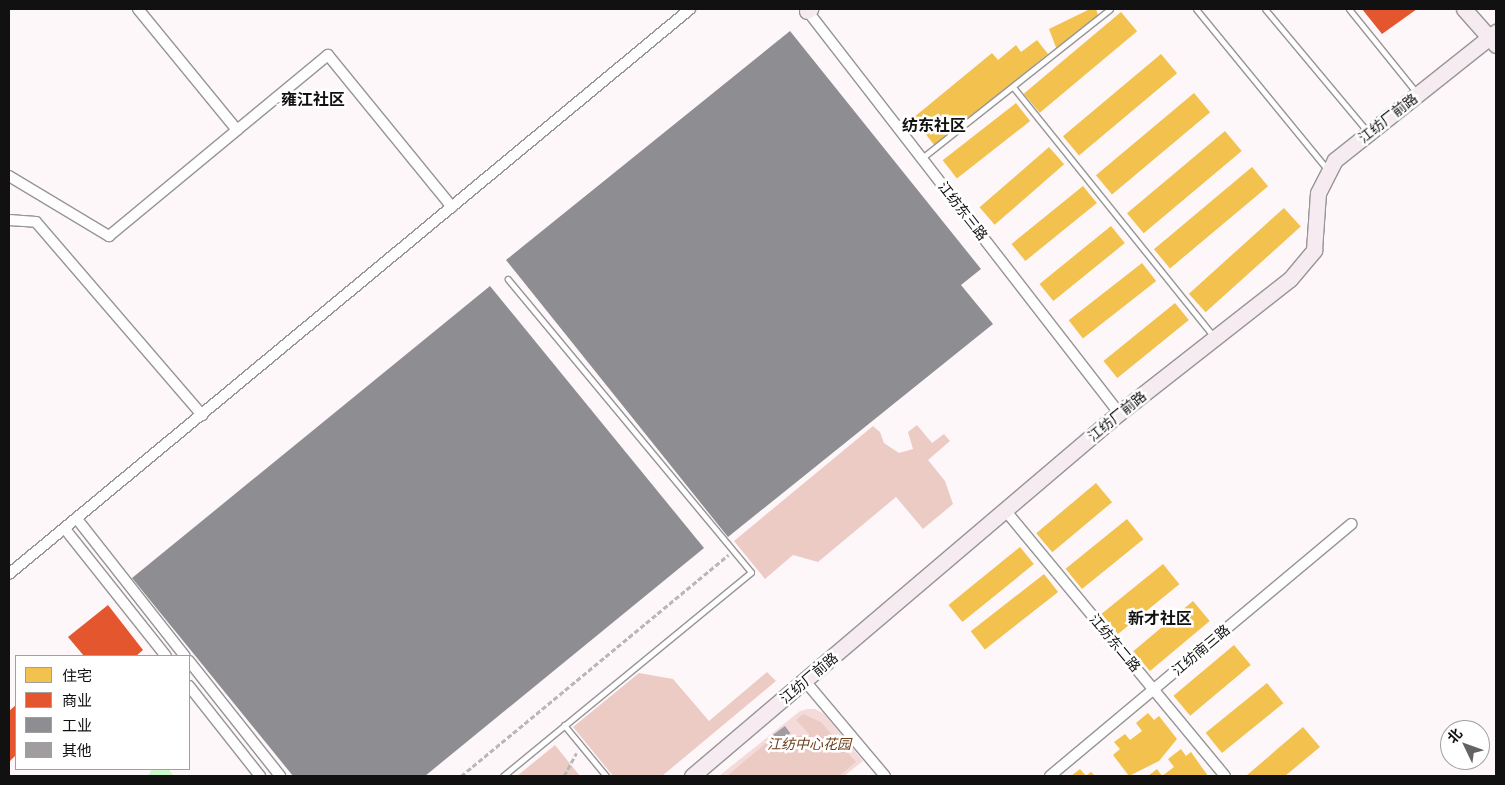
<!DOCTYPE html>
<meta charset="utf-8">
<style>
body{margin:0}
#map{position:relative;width:1505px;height:785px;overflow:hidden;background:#fdf7fa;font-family:Merriweather,"Noto Sans SC",serif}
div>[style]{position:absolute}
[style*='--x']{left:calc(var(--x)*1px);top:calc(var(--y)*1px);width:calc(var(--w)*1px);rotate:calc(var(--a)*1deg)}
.green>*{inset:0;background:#f4dad8}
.forest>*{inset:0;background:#eccbc5}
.water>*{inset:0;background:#ccf8cc}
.homes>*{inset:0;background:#f2c14e;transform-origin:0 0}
.shops>*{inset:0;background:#e4572e}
.industry>*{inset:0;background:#8d8d92}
.building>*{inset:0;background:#a19ca0;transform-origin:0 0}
.path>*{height:2.5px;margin-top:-1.25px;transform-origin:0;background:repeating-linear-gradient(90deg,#b9b8b9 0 5px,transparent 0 7.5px)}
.roads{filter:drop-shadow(1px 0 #979596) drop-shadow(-1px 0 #979596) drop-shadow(0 1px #979596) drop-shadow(0 -1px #979596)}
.lane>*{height:5px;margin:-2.5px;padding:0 2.5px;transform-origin:2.5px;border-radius:2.5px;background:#fffefe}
.street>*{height:10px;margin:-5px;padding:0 5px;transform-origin:5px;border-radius:5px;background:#fffefe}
.secondary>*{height:15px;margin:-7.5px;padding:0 7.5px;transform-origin:7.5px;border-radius:7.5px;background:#f6ebf1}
span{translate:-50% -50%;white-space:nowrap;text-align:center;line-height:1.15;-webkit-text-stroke:5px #fff;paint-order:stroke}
.street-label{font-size:14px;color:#111}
.park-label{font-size:14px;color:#6d401d;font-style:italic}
.quarter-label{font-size:16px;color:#111;font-weight:700}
.frame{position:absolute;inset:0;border:10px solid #111;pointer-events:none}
.legend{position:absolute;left:15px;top:655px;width:175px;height:115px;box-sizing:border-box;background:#fff;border:1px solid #a0a0a0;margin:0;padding:6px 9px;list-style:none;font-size:15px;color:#111}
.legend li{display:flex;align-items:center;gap:10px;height:25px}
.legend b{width:25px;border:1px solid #a0a0a0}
.north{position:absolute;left:1440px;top:720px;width:50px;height:50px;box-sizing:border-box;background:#fff;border:1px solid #a0a0a0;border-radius:50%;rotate:312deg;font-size:14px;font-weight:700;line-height:20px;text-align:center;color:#111}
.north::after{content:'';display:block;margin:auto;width:18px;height:22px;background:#646263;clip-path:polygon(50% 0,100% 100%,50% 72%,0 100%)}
</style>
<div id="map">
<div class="green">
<div style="clip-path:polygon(808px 709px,815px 709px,824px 714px,863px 761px,844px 776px,719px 776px,800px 711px)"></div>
</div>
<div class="forest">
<div style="clip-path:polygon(917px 425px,932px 443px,944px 434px,950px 441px,928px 460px,945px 481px,953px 504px,923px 529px,896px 497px,818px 562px,793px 555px,765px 579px,734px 541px,873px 426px,880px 432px,884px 443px,899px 453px,913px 449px,908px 432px)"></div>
<div style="clip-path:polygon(767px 672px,776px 681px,662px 776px,613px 776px,573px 727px,639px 673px,673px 679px,709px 721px)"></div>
<div style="clip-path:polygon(803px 714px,821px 722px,856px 762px,839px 776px,727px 776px,766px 743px,774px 753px,794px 737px,809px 734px,796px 720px)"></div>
<div style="clip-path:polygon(555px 745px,580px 776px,517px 776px)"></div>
</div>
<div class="water">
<div style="clip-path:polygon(152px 769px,169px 769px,173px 776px,148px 776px)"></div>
</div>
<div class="homes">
<div style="clip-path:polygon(1090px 9px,1096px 9px,1098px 15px,1057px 50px,1049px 29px)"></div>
<div style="left:1121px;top:12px;width:25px;height:127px;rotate:50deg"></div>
<div style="clip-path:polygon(1037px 40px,1048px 54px,935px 146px,913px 118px,992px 53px,998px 60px,1016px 45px,1021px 52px)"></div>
<div style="left:1161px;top:54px;width:25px;height:128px;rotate:50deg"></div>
<div style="left:1194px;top:93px;width:25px;height:128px;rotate:50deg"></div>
<div style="left:1016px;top:103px;width:23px;height:93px;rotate:52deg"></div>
<div style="left:1225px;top:131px;width:26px;height:128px;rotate:50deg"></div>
<div style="left:1049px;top:147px;width:23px;height:92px;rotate:49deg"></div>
<div style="left:1252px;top:167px;width:25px;height:128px;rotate:50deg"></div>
<div style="left:1083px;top:186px;width:22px;height:92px;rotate:51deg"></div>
<div style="left:1284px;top:208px;width:25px;height:128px;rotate:48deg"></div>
<div style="left:1111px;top:226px;width:22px;height:92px;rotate:51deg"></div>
<div style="left:1142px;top:263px;width:23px;height:93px;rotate:52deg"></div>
<div style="left:1175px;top:303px;width:22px;height:92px;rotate:51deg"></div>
<div style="left:1096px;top:483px;width:25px;height:78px;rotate:50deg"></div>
<div style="left:1127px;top:519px;width:26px;height:79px;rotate:51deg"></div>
<div style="left:1020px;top:547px;width:22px;height:92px;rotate:51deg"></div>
<div style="left:1163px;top:564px;width:26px;height:79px;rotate:51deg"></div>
<div style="left:1044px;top:574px;width:23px;height:93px;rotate:52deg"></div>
<div style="left:1193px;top:601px;width:26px;height:78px;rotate:50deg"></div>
<div style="left:1234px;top:645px;width:26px;height:79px;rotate:50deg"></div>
<div style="left:1267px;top:683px;width:26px;height:79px;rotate:51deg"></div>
<div style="clip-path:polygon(1148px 713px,1154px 720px,1159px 716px,1177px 739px,1159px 761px,1129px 776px,1113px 755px,1120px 749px,1114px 742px,1125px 734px,1130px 740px,1142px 731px,1136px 723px)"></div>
<div style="clip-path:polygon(1303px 727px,1320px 747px,1285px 776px,1246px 776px)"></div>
<div style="clip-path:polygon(1181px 749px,1186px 756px,1191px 752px,1208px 776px,1148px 776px,1157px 769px,1162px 776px,1174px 767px,1168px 759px)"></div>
<div style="clip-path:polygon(1080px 769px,1086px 776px,1091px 772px,1095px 776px,1071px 776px)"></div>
</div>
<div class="shops">
<div style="clip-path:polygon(1362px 9px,1417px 9px,1382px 34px)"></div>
<div style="clip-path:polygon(108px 605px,143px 650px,136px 656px,84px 656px,68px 637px)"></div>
<div style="clip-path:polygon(16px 705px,16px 755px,9px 762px,9px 711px)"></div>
</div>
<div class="industry">
<div style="clip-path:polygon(790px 31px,981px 269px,961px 285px,993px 324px,728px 537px,506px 260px)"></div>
<div style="clip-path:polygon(490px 286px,704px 548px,425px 776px,293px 776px,132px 578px)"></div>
</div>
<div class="building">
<div style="left:785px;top:726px;width:9px;height:19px;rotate:54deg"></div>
</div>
<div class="path">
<div style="--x:461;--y:776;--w:347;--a:-39.6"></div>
<div style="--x:564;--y:776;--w:26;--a:-62"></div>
</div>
<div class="roads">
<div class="lane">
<div style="--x:1196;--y:9;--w:207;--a:50.7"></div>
<div style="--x:1265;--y:9;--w:159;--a:50.1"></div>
<div style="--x:1349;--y:9;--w:107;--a:51.1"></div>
<div style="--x:1013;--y:87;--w:319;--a:51.2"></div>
<div style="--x:922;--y:158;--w:240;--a:-38.4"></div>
<div style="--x:564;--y:725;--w:66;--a:50.5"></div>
<div style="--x:503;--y:776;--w:321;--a:-39.4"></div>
<div style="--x:751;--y:572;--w:381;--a:-129.7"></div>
</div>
<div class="street">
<div style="--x:138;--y:9;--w:156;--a:50.7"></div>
<div style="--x:237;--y:130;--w:118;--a:-39.5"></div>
<div style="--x:328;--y:55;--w:196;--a:50.8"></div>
<div style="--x:806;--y:9;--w:511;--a:52.23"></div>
<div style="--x:9;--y:176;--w:117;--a:31"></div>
<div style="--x:109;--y:236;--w:166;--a:-39.6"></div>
<div style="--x:9;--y:220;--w:27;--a:4"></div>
<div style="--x:36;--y:222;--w:255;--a:49.3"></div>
<div style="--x:1005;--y:510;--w:345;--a:50.4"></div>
<div style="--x:77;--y:519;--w:174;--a:51.8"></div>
<div style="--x:65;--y:529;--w:162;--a:51.5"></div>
<div style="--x:9;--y:574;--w:885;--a:-39.68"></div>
<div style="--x:189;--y:661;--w:147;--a:51.6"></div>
<div style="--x:805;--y:681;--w:124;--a:49.9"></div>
<div style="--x:189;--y:686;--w:115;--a:51.7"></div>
<div style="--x:1050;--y:776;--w:393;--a:-39.9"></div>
</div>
<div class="secondary">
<div style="--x:1464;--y:9;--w:48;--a:48.4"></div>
<div style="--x:807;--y:11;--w:4;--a:-34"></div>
<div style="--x:692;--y:776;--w:560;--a:-40.37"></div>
<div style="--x:1119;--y:413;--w:217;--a:-38.1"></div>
<div style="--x:1290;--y:279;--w:38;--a:-50"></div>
<div style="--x:1314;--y:250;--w:57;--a:-86"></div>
<div style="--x:1318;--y:193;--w:37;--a:-63"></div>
<div style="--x:1335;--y:160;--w:206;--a:-38.5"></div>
</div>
</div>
<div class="street-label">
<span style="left:1388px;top:118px;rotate:-38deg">江纺厂前路</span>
<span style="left:963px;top:211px;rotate:52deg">江纺东三路</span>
<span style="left:1117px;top:416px;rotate:-39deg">江纺厂前路</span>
<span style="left:1115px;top:643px;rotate:50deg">江纺东二路</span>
<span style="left:1201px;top:650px;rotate:-40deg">江纺南三路</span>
<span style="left:809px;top:678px;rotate:-40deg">江纺厂前路</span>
</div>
<div class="park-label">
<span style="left:809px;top:744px">江纺中心花园</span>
</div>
<div class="quarter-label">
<span style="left:313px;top:99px">雍江社区</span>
<span style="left:934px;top:125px">纺东社区</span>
<span style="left:1160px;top:618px">新才社区</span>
</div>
<div class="frame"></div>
<ul class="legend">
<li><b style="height:14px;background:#f2c14e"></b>住宅</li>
<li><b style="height:14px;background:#e4572e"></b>商业</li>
<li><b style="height:14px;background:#8d8d92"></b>工业</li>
<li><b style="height:14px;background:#a19ca0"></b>其他</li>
</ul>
<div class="north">北</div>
</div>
